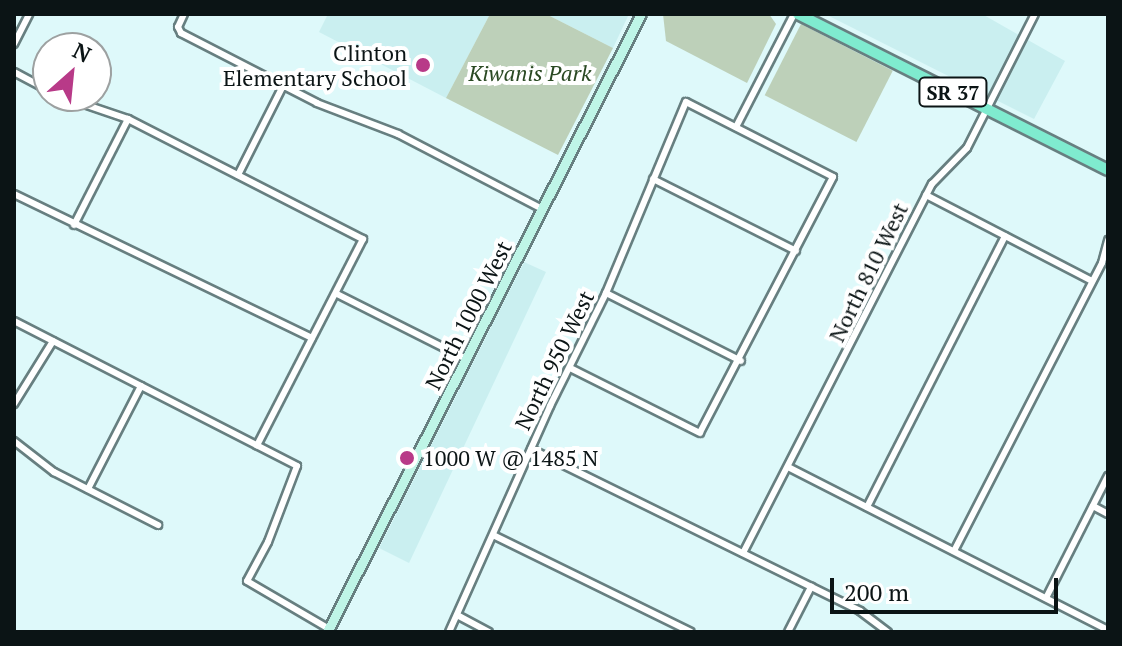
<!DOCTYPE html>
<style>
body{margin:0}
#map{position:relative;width:1122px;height:646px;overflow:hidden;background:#def9fa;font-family:"PT Serif",serif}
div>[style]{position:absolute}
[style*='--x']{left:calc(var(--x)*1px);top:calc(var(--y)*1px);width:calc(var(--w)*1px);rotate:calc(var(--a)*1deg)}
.built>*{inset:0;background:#caeff0}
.green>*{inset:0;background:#bdd0b9;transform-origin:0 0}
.roads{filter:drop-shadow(2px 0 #677f80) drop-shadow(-2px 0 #677f80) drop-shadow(0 2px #677f80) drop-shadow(0 -2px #677f80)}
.street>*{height:6px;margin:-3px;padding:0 3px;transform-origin:3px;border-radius:3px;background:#fff}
.secondary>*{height:9px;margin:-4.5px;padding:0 4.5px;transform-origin:4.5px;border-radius:4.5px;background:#bff5e7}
.primary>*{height:10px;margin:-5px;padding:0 5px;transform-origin:5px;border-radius:5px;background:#7febcf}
.dots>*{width:22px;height:22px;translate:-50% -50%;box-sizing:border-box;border:4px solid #fff;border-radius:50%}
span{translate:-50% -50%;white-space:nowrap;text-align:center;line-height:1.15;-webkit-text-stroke:8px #fff;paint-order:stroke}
.shield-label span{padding:2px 6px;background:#fff;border:2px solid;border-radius:6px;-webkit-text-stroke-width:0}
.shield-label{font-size:20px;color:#0b1415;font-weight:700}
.poi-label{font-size:22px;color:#0b1415}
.right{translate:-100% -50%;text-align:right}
.left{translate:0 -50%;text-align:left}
.park-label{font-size:22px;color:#2a4923;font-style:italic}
.street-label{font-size:22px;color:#0b1415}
.frame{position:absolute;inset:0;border:16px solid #0b1415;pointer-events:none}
.north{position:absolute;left:32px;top:32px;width:80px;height:80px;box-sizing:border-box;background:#fff;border:2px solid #9da1a1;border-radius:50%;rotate:27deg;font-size:22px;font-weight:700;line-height:32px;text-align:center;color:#0b1415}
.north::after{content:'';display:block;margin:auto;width:28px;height:36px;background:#b83a88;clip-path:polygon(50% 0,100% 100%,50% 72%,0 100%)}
.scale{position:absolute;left:830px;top:578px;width:228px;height:36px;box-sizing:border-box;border:4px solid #0b1415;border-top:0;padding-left:10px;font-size:24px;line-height:28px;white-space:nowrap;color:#0b1415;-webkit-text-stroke:6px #fff;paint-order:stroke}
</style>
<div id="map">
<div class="built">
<div style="clip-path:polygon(328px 14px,490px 14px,446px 98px,319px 32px)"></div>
<div style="clip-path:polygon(546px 14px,629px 14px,613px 48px)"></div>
<div style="clip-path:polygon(825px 14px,982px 14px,1065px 61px,1034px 119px)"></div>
<div style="clip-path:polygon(524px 262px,546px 272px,409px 563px,379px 548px)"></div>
</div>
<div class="green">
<div style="clip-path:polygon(490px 14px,546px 14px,613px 48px,558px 155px,446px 98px)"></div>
<div style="clip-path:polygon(663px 14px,769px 14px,776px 24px,747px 83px,666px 41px)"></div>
<div style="left:801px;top:24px;width:103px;height:80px;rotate:27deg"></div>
</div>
<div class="roads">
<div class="street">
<div style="--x:184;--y:14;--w:14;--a:115"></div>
<div style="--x:178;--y:27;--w:7;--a:63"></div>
<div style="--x:181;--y:33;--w:153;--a:27.2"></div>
<div style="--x:317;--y:103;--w:87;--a:20.9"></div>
<div style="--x:398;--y:134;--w:162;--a:27.5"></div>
<div style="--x:14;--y:44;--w:34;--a:-63"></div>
<div style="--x:14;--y:72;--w:38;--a:28"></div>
<div style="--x:60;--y:96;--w:72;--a:18.7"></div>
<div style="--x:128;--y:119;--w:264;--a:27.1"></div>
<div style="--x:363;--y:239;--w:232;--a:117.2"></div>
<div style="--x:736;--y:127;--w:127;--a:-62.8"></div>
<div style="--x:238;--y:175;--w:100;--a:-63.2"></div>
<div style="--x:653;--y:179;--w:160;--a:26.7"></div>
<div style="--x:14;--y:194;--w:331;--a:25.8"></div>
<div style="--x:926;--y:195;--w:187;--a:27.4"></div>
<div style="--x:74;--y:225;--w:119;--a:-63"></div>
<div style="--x:606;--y:293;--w:151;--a:26.7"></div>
<div style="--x:337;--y:294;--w:144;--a:26.7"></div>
<div style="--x:14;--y:321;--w:318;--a:27.1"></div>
<div style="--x:297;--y:466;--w:81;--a:110.9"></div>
<div style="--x:268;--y:542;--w:44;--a:118.3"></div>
<div style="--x:247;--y:581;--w:95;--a:30.3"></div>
<div style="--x:14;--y:404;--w:74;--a:-58.2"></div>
<div style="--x:14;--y:441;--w:51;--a:37.8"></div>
<div style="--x:54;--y:472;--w:117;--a:27"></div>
<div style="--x:531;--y:449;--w:367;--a:26.2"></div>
<div style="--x:860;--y:611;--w:35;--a:37"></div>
<div style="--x:788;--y:467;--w:359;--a:27"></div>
<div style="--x:88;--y:489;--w:116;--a:-62.8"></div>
<div style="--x:1093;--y:506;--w:17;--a:28"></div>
<div style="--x:867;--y:507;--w:304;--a:-63"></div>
<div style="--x:493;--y:535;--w:220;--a:26.1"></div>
<div style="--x:954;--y:551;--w:324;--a:-62.8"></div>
<div style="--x:1102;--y:263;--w:24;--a:-75"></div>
<div style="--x:743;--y:553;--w:415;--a:-62.9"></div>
<div style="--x:932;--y:184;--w:50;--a:-45.8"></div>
<div style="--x:967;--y:148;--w:150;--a:-63.1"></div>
<div style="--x:1046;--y:598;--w:137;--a:-63.1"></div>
<div style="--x:457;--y:615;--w:36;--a:28"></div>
<div style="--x:449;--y:632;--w:248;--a:-65.9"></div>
<div style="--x:550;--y:406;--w:126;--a:-63.6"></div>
<div style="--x:606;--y:293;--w:207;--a:-67.3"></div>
<div style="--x:686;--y:102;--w:165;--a:27"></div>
<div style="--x:833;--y:177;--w:288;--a:117.5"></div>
<div style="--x:700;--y:433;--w:145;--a:-153.4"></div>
<div style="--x:788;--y:632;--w:51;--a:-62.9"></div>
</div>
<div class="secondary">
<div style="--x:327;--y:632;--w:693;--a:-63.07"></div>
</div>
<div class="primary">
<div style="--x:798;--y:14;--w:347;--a:26.7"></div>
</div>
</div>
<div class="dots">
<div style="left:423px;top:65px;background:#b83a88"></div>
<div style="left:407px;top:458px;background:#b83a88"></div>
</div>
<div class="shield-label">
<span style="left:953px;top:92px">SR 37</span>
</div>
<div class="poi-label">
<span class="right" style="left:407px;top:65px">Clinton<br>Elementary School</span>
<span class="left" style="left:423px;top:458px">1000 W @ 1485 N</span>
</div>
<div class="park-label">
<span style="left:530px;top:73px">Kiwanis Park</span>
</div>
<div class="street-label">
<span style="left:868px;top:272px;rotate:-64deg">North 810 West</span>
<span style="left:468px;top:315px;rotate:-63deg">North 1000 West</span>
<span style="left:554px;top:360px;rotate:-64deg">North 950 West</span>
</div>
<div class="frame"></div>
<div class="north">N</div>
<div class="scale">200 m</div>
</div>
